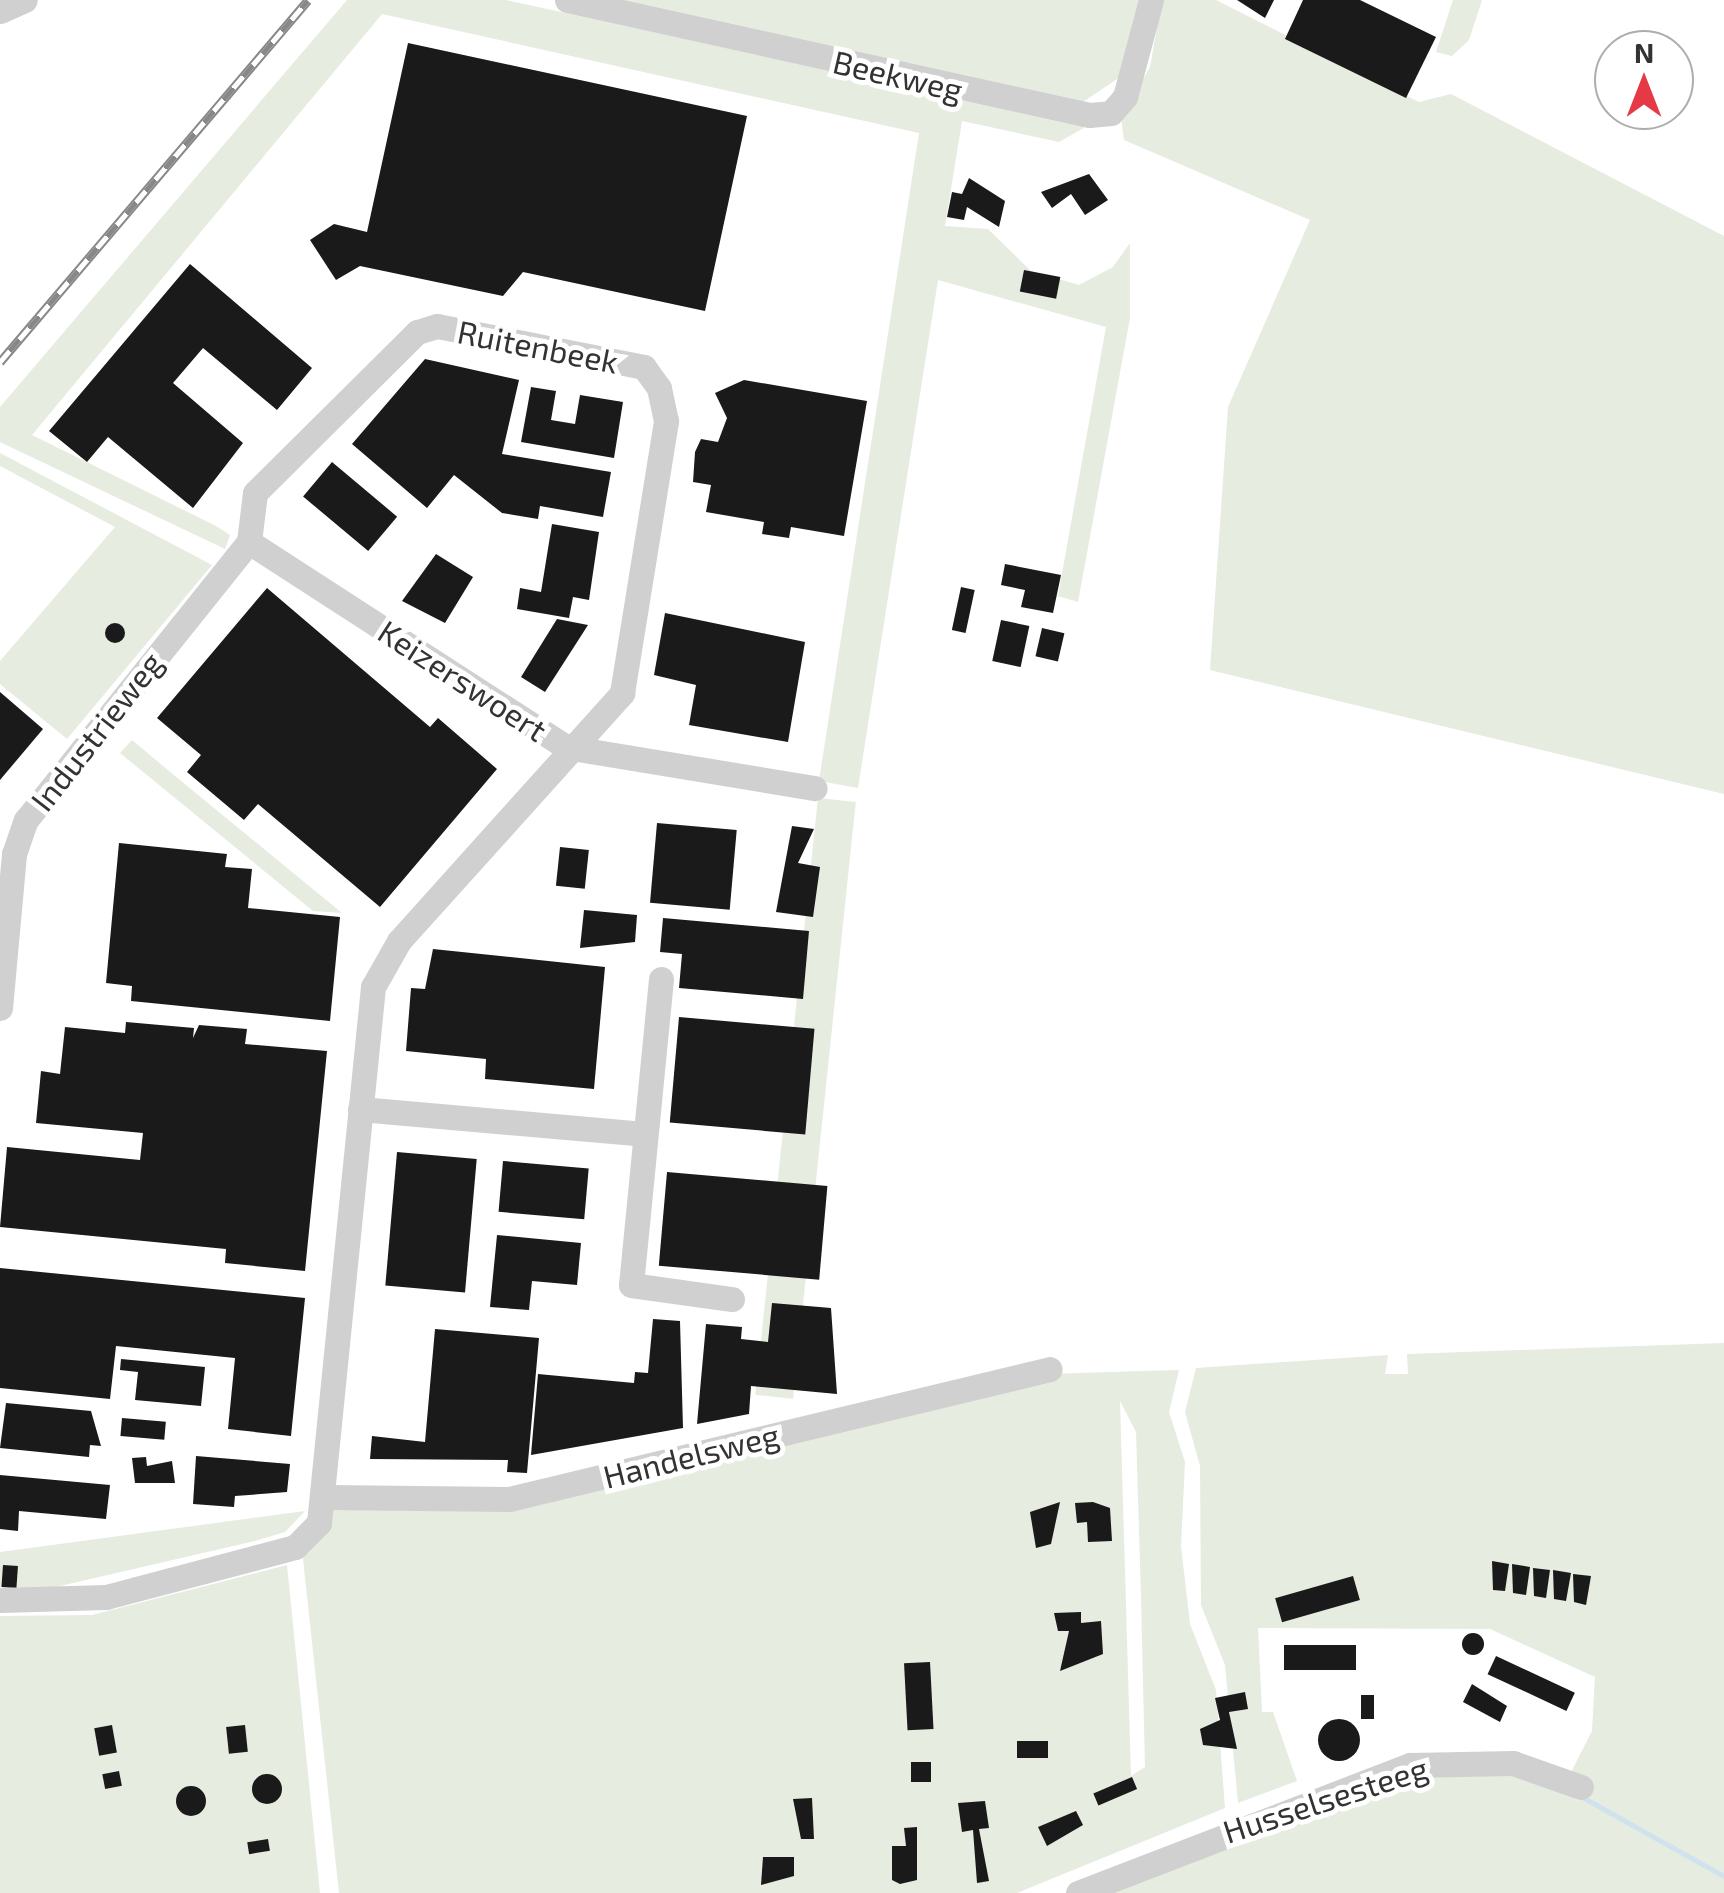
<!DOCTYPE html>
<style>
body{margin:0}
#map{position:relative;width:1724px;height:1893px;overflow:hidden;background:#fff;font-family:"Exo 2",sans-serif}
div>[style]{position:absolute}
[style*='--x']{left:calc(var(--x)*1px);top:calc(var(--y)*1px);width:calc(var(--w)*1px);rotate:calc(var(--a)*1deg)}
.green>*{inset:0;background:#e6ecdf;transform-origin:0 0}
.stream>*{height:5px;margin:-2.5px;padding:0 2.5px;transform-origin:2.5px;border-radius:2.5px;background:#cfe2ee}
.building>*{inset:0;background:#1a1a1a;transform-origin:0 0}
.round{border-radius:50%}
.minor>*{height:25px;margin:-12.5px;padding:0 12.5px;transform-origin:12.5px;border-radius:12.5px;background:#d0d0d0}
.rail>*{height:9px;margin-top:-4.5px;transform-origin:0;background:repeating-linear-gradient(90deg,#fff 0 15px,#888 0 30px);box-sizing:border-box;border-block:2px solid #888}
span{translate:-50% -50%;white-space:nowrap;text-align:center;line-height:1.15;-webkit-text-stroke:10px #fff;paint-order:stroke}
.street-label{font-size:32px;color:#333}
.north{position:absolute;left:1594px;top:30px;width:100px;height:100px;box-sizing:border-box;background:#fff;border:2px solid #adadad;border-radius:50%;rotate:0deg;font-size:28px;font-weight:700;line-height:40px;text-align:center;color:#333}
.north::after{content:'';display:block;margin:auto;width:35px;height:45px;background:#e63946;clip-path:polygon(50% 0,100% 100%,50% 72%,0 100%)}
</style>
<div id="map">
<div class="green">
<div style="clip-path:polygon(347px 0,506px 0,1087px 126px,1059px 142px,962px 121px,945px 226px,988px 229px,1031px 271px,1079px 285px,1113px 267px,1130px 243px,1130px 318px,1078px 602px,1058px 596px,1106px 327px,938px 280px,858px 788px,819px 781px,919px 133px,382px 14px,32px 435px,216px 526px,230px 535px,225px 549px,0 442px,0 407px)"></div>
<div style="clip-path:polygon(598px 0,1144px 0,1120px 77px,1080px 104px)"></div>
<div style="clip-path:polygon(1162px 0,1216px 0,1419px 102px,1451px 94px,1724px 236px,1724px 794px,1210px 670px,1228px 407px,1310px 220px,1124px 140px,1121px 117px,1150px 67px)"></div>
<div style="clip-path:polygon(1453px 0,1482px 0,1469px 40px,1452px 56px,1436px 52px)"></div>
<div style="clip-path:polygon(0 453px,212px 565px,67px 739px,0 684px,0 661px,115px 527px,0 466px)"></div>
<div style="clip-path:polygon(132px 740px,175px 776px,342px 913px,313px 911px,120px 753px)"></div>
<div style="left:818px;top:798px;width:38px;height:600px;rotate:6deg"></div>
<div style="clip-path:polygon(1724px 1343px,1724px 1893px,1090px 1893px,1437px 1767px,1566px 1782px,1592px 1731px,1595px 1677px,1490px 1629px,1258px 1628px,1262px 1712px,1273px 1712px,1297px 1781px,1238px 1803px,1225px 1665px,1201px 1605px,1200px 1466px,1185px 1412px,1196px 1368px,1388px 1355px,1385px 1374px,1408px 1374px,1407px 1354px)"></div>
<div style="clip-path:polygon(evenodd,1179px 1370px,1169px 1412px,1185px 1462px,1181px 1546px,1190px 1624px,1216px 1690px,1225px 1808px,1017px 1893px,339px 1893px,303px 1559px,334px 1509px,499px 1504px,1045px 1374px,1179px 1370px,1120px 1401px,1136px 1432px,1141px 1597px,1145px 1767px,1131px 1776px,1120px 1401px)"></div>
<div style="clip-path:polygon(305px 1511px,285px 1532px,255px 1541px,47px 1589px,0 1587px,0 1552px)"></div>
<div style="clip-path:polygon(287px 1565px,320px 1893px,0 1893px,0 1616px,92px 1615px)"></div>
</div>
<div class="stream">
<div style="--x:1582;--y:1797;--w:162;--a:29.1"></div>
</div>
<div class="building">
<div style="clip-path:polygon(1237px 0,1274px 0,1265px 18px)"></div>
<div style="clip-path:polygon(1303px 0,1360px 0,1436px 37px,1406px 98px,1285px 39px)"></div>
<div style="clip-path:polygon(408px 43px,747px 116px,705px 311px,523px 272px,503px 296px,360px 266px,336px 280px,310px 240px,334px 224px,367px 232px)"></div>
<div style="clip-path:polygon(1089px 174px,1108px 200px,1085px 215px,1071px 194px,1052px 208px,1041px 192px)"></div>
<div style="clip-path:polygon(969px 178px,1005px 201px,999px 227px,967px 207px,964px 220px,947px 217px,952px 192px,962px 194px)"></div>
<div style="clip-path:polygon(190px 264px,312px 368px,277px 410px,203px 348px,173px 383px,243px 443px,193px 508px,108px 437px,87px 462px,49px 431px)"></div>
<div style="left:1024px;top:270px;width:37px;height:22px;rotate:11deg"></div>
<div style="clip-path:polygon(425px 359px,519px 380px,502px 454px,611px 472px,603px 517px,540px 506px,538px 519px,502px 513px,454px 475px,427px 508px,352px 444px)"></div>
<div style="clip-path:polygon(744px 380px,867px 401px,844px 536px,791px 527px,789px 538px,762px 534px,764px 522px,706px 512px,711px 485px,693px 482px,695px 452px,701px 439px,718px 442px,727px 418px,715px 393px)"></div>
<div style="clip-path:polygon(531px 387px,556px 391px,551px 420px,575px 424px,580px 395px,623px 402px,614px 458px,521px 442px)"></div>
<div style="left:332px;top:462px;width:85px;height:45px;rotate:40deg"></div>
<div style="clip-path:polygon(552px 524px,599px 532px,589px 600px,573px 597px,569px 618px,517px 609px,520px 588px,541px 592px)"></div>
<div style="clip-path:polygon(436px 554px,473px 577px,445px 623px,402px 601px)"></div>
<div style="clip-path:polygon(1005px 564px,1061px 575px,1053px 613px,1021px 607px,1025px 590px,1001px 585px)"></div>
<div style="left:961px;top:587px;width:14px;height:44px;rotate:12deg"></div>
<div style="clip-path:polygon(267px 588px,430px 727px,438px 718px,497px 769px,380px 907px,258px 804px,244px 820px,187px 772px,201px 755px,157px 718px)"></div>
<div style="clip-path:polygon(665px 613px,805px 642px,788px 742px,689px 725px,696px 685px,654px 675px)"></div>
<div style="clip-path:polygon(557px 619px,588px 625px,545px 692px,521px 677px)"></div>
<div style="left:1001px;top:620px;width:29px;height:42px;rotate:12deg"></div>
<div class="round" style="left:105px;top:623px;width:20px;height:20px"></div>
<div style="left:1042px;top:628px;width:23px;height:29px;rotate:13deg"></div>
<div style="clip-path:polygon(0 692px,43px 729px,0 780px)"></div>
<div style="left:657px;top:823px;width:80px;height:80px;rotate:5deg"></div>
<div style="clip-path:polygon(792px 826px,814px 829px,798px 863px,820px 867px,813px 917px,776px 912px)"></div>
<div style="clip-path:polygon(119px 843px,227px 854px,225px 867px,252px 869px,248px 908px,340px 917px,330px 1021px,131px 1001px,132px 986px,106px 983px)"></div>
<div style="left:560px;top:847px;width:29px;height:39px;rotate:6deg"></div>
<div style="clip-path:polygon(584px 910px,637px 915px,635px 942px,580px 948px)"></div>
<div style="clip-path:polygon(663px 918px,809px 931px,803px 999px,679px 988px,682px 954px,660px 952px)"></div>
<div style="clip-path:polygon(433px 949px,605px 967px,594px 1089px,485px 1079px,486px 1059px,406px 1051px,411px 988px,425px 989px)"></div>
<div style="left:679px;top:1017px;width:136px;height:106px;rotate:5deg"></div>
<div style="clip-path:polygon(126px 1022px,194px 1028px,193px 1038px,199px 1025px,247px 1029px,245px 1044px,327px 1051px,305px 1271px,225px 1263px,226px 1249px,0 1227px,7px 1147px,140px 1160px,143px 1133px,36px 1123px,41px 1071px,60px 1074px,65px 1027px,125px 1033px)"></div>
<div style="left:397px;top:1152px;width:80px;height:134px;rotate:5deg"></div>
<div style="left:503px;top:1161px;width:86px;height:51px;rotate:5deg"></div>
<div style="left:667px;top:1172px;width:161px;height:94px;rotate:5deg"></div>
<div style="clip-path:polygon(497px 1235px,581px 1243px,577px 1285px,532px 1281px,529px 1310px,490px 1307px)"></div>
<div style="clip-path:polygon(0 1268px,305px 1298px,291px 1436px,228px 1429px,235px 1358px,116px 1346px,110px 1399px,0 1388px)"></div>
<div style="clip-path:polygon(772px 1303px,831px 1308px,837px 1394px,751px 1386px,749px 1414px,697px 1424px,706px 1324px,742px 1327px,741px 1339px,768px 1342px)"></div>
<div style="clip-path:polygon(653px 1319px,680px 1321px,683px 1428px,531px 1455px,538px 1374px,634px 1383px,635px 1372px,648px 1373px)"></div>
<div style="clip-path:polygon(435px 1329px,539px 1338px,527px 1473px,507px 1472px,508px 1460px,370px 1459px,372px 1436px,425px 1442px)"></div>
<div style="clip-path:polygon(121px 1359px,205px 1367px,201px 1406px,135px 1400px,138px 1372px,120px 1370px)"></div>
<div style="clip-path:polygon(6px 1403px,91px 1411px,101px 1446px,90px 1445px,89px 1457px,0 1448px)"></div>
<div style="left:122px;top:1418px;width:44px;height:18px;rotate:5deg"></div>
<div style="clip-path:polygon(196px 1456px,290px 1464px,287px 1492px,235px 1496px,234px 1507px,193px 1504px)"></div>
<div style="clip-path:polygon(146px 1457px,147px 1466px,172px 1461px,175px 1483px,135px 1483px,132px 1458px)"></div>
<div style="clip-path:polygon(0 1475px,110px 1485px,106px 1519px,19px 1511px,18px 1531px,0 1529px)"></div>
<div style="clip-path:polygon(1060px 1502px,1051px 1544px,1036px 1548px,1030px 1512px)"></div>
<div style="clip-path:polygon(1093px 1502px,1110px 1508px,1112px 1541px,1088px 1542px,1087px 1522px,1077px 1523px,1075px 1503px)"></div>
<div style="clip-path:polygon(1492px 1561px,1509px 1564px,1505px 1591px,1493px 1590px)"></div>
<div style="clip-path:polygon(1512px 1564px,1530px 1567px,1526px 1595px,1513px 1593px)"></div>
<div style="left:3px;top:1565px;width:15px;height:22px;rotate:4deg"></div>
<div style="clip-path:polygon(1533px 1568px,1550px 1570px,1546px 1598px,1534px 1596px)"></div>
<div style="clip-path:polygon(1553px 1570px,1571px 1573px,1566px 1601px,1554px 1599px)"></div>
<div style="clip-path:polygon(1573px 1574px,1591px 1576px,1586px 1605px,1574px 1602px)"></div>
<div style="left:1353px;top:1576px;width:25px;height:81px;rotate:74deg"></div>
<div style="clip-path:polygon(1081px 1612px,1081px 1623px,1101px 1621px,1103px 1654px,1060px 1671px,1069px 1631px,1058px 1631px,1054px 1613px)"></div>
<div class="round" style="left:1462px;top:1633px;width:22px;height:22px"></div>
<div style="left:1284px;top:1645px;width:72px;height:25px"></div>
<div style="left:1496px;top:1656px;width:87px;height:20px;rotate:25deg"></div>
<div style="left:930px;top:1662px;width:67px;height:26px;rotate:87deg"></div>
<div style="clip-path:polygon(1472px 1684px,1507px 1706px,1500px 1722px,1463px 1702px)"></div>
<div style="clip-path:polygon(1245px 1692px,1248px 1709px,1229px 1712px,1237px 1749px,1203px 1745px,1200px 1729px,1220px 1720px,1215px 1698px)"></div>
<div style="left:1361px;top:1695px;width:13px;height:24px"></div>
<div class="round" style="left:1318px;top:1719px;width:42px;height:42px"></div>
<div style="left:112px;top:1725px;width:28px;height:18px;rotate:80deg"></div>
<div style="left:245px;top:1725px;width:27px;height:19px;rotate:84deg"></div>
<div style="left:1048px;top:1741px;width:17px;height:31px;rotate:90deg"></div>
<div style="left:911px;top:1762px;width:20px;height:20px"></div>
<div style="left:119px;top:1771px;width:15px;height:17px;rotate:79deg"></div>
<div class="round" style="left:252px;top:1774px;width:30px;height:30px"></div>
<div style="left:1132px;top:1777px;width:13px;height:42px;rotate:67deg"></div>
<div class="round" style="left:176px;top:1786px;width:30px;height:30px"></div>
<div style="clip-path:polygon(812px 1798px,814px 1839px,801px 1839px,793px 1799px)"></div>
<div style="clip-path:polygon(985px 1801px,989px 1828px,979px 1829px,989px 1881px,977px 1883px,973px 1830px,962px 1832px,958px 1803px)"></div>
<div style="clip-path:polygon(1076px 1811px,1083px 1825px,1047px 1846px,1038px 1827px)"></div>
<div style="clip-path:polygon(917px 1827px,917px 1880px,900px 1884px,892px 1880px,892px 1846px,906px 1846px,904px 1828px)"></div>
<div style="left:268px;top:1839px;width:12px;height:21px;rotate:81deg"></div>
<div style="clip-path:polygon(763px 1857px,794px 1857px,794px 1876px,761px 1885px)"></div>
</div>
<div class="minor">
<div style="--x:567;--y:0;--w:535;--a:12.42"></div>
<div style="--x:1089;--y:115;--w:22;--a:-5"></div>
<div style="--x:1111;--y:113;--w:21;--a:-49"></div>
<div style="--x:1125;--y:97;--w:100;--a:-75"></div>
<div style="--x:0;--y:11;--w:27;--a:-24"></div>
<div style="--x:249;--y:542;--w:378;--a:32.9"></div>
<div style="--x:566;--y:747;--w:252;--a:9.4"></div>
<div style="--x:661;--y:979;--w:307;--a:95.6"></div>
<div style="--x:631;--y:1285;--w:102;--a:7.9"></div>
<div style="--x:0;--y:1008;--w:155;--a:-84.8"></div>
<div style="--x:14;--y:854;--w:36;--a:-71"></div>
<div style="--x:26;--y:820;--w:356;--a:-51.3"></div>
<div style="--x:360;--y:1109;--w:285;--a:5"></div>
<div style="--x:327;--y:1497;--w:182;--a:0.6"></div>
<div style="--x:509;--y:1499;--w:556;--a:-13.51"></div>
<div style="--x:0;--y:1600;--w:106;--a:-1.6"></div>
<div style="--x:106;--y:1597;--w:196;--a:-14.8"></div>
<div style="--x:295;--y:1547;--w:34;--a:-45"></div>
<div style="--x:319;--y:1523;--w:539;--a:-84.25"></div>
<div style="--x:373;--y:987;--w:53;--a:-60.5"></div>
<div style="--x:399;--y:941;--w:334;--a:-48"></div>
<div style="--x:622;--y:693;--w:276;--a:-80.8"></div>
<div style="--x:666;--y:421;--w:34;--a:-102"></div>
<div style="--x:659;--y:388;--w:26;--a:-126"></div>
<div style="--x:644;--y:367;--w:211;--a:-168.8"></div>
<div style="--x:437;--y:326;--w:21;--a:163"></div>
<div style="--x:417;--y:332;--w:228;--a:135.2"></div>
<div style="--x:255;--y:493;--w:49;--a:97"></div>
<div style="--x:1078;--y:1893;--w:356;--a:-21.1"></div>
<div style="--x:1410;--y:1765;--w:103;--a:-1.1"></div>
<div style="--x:1513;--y:1763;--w:72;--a:19.4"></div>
</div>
<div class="rail">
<div style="--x:0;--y:362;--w:475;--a:-49.6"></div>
</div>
<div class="street-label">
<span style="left:898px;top:75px;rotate:13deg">Beekweg</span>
<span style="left:538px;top:346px;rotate:11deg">Ruitenbeek</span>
<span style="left:463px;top:680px;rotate:33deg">Keizerswoert</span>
<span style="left:96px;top:731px;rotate:-52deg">Industrieweg</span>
<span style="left:691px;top:1455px;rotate:-14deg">Handelsweg</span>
<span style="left:1325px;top:1799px;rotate:-18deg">Husselsesteeg</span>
</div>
<div class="north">N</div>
</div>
